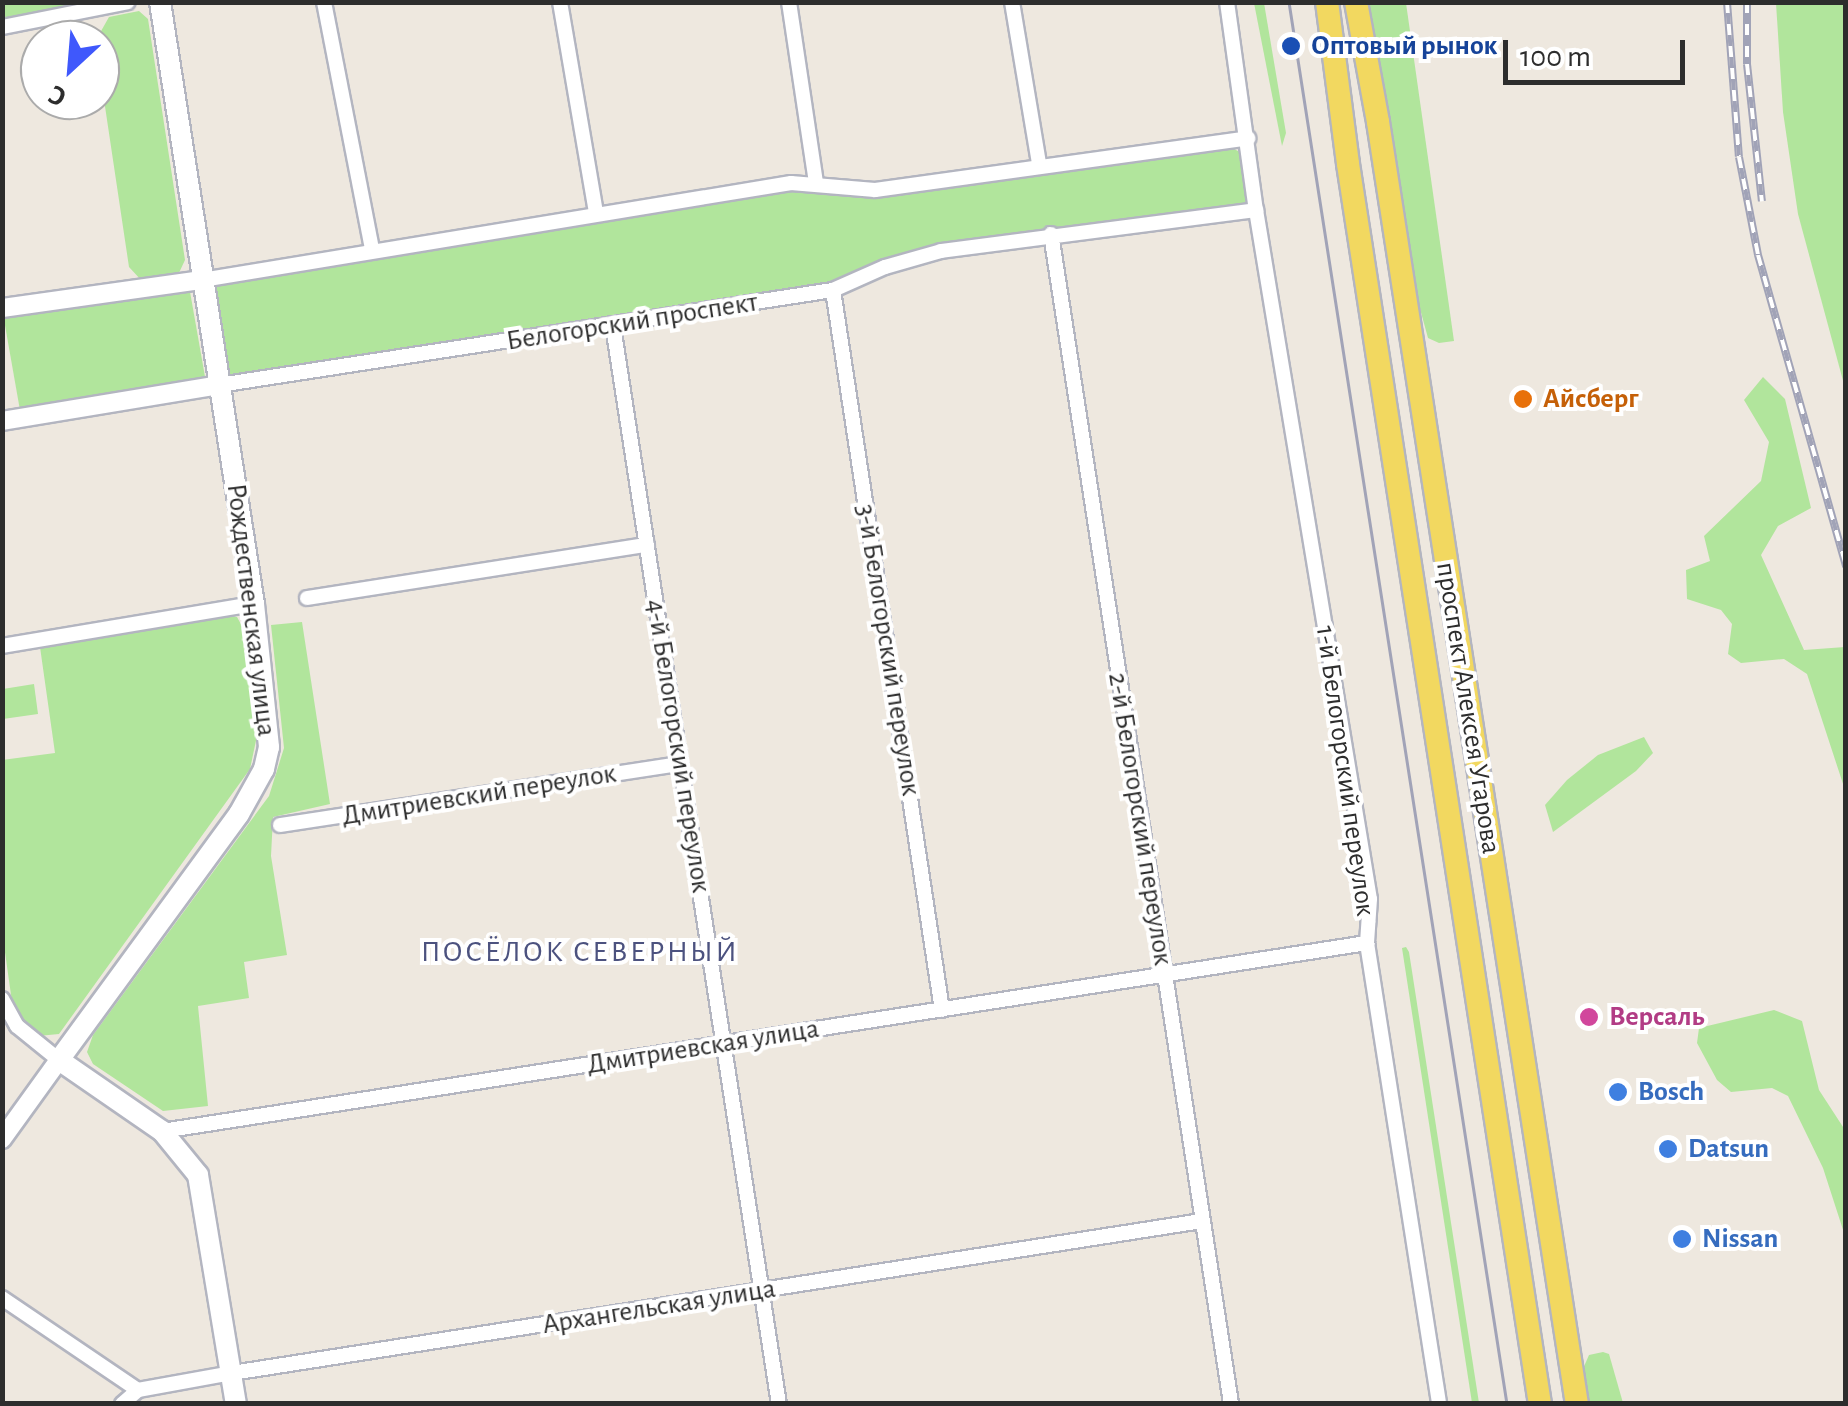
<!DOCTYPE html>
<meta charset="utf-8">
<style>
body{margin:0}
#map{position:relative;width:1848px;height:1406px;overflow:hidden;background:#eee8df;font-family:"Alegreya Sans",sans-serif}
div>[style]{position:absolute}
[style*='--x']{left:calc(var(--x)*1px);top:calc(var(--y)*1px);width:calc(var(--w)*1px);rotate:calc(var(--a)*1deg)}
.green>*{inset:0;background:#b1e59c;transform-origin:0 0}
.roads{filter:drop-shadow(2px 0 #b3b5c0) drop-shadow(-2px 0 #b3b5c0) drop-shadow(0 2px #b3b5c0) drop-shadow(0 -2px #b3b5c0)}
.minor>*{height:14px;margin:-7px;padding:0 7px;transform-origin:7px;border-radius:7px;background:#fff}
.tertiary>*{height:18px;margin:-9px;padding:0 9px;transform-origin:9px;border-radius:9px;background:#fff}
.secondary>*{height:20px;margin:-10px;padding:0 10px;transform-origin:10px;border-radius:10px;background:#fff}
.primary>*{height:22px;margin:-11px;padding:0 11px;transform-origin:11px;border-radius:11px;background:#f2d860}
.tram>*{height:2.5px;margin:-1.25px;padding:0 1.25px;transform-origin:1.25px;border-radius:1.25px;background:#a1a3b7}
.rail>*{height:8px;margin-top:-4px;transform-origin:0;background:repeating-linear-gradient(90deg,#fff 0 11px,#a1a3b7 0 22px);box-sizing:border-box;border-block:2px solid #a1a3b7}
.dots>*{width:28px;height:28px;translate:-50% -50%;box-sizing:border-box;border:5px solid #fff;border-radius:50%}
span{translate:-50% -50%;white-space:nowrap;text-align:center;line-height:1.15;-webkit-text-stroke:8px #fff;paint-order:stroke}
.transit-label{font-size:28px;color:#164399;font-weight:700}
.left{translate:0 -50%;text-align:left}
.street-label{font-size:28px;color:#2d2d2d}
.food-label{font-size:28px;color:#c56008;font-weight:700}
.hotel-label{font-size:28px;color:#b23c85;font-weight:700}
.shop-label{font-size:28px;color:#366cbe;font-weight:700}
.neighbourhood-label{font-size:30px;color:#4c527f;letter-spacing:2.5px}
.frame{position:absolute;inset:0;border:5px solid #2d2d2d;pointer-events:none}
.north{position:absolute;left:20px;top:20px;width:100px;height:100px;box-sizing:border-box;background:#fff;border:2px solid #ababab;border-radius:50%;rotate:206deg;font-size:28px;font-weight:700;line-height:40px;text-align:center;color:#2d2d2d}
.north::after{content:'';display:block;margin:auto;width:35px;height:45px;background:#3f58fc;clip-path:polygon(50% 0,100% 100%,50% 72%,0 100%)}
.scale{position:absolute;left:1503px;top:40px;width:182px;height:45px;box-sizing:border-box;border:5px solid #2d2d2d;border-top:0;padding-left:12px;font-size:30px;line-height:35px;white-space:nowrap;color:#2d2d2d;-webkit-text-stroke:8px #fff;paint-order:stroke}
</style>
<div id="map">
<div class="green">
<div style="clip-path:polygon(3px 3px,105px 3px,3px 20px)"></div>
<div style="clip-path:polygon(1254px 3px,1264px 3px,1286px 133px,1282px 146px)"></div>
<div style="clip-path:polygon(1368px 3px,1406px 3px,1454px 341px,1439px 343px,1428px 338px,1410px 272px)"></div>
<div style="clip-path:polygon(1776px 3px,1845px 3px,1845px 388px,1798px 214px,1783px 112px)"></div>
<div style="clip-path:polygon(139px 11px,148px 19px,185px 260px,178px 275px,142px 281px,129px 267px,100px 73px,100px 40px,96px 40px,109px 17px)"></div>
<div style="clip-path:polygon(1227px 145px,1245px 155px,1249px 190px,1245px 203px,1235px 208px,928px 250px,828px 286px,230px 378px,215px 281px,798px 186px,849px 193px)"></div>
<div style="left:189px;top:286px;width:95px;height:188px;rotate:80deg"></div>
<div style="clip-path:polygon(1763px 377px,1785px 399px,1811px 508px,1778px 526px,1761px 555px,1804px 650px,1845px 647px,1845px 790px,1807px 674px,1784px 659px,1741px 663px,1728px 654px,1732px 624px,1721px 610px,1687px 599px,1686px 570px,1710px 561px,1704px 536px,1761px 481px,1769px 442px,1744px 400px)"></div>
<div style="clip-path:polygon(223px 615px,237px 617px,242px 626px,258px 731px,250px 769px,59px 1034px,38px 1036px,20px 1020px,12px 1002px,3px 938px,2px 760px,55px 753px,40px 647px)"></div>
<div style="clip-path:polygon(302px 622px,330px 804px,273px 817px,271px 856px,287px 955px,244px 962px,249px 998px,198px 1006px,208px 1106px,163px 1111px,93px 1064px,87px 1052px,93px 1035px,269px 796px,284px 748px,271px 625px)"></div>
<div style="clip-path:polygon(34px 684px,38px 714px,3px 719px,3px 689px)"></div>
<div style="clip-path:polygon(1644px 737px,1653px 753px,1636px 771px,1553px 832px,1545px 805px,1567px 780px,1598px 755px)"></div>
<div style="clip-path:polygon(1406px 947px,1409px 952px,1479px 1403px,1472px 1403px,1402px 948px)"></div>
<div style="clip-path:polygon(1774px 1010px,1802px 1021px,1819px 1090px,1845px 1130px,1845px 1236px,1823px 1168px,1788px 1096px,1772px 1088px,1731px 1092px,1717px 1080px,1697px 1043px,1699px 1028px)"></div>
<div style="clip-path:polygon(1603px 1352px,1609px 1354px,1623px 1403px,1589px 1403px,1582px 1371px,1589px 1355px)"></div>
</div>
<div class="roads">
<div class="minor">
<div style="--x:324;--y:2;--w:253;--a:79"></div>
<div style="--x:560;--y:2;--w:214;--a:80.3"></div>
<div style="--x:789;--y:2;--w:182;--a:81.5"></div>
<div style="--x:1012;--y:2;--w:164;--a:80.5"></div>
<div style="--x:1227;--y:2;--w:210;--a:82.1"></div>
<div style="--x:1256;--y:210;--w:698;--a:80.61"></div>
<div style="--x:1370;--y:899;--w:44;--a:93.9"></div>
<div style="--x:1367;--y:943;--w:467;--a:81.1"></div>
<div style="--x:2;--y:27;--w:128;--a:-11.2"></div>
<div style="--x:1051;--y:234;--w:1184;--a:81.25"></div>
<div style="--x:202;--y:280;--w:597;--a:-9.35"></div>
<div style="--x:791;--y:183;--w:84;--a:4.8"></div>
<div style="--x:875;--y:190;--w:377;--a:-7.9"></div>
<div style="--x:833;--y:290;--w:728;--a:81.39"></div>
<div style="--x:613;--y:326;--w:1091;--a:81.25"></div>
<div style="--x:219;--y:385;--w:621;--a:-8.8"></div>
<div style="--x:833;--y:290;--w:57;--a:-23.9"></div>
<div style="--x:885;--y:267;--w:58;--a:-15.9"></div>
<div style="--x:941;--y:251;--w:318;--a:-7.4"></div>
<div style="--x:307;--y:598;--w:344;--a:-8.9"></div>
<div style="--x:2;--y:646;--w:255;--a:-9.5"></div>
<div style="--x:280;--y:825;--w:404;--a:-8.7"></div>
<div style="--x:2;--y:999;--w:31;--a:61"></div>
<div style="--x:17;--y:1026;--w:54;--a:39"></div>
<div style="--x:162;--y:1131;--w:1220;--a:-8.87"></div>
<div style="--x:2;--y:1298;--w:164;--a:34.1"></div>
<div style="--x:122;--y:1404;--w:21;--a:-41"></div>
<div style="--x:138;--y:1390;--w:96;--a:-10.3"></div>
<div style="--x:232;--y:1373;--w:981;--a:-8.91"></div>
</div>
<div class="tertiary">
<div style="--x:2;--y:308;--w:202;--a:-8"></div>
<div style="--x:2;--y:421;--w:220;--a:-9.4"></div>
<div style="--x:2;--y:1139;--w:97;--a:-54.2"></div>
</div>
<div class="secondary">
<div style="--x:160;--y:2;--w:609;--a:81.13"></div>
<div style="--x:254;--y:604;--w:144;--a:84"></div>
<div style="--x:269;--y:747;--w:23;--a:103"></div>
<div style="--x:264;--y:769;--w:51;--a:119.1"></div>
<div style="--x:239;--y:814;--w:305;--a:126.2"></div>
<div style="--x:59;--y:1060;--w:125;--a:34.6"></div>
<div style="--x:162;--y:1131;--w:57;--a:50.7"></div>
<div style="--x:198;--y:1175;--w:232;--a:80.6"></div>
</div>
<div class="primary">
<div style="--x:1327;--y:2;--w:163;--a:82.6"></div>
<div style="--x:1348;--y:164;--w:1255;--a:81.2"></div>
<div style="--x:1356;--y:2;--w:122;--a:79.6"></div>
<div style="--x:1378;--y:122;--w:1297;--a:81.18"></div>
</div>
</div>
<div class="tram">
<div style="--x:1289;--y:2;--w:1419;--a:81.16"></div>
</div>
<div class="rail">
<div style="--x:1727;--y:2;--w:155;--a:85.6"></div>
<div style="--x:1739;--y:157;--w:100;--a:79"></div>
<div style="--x:1758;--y:255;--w:324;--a:74.2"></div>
<div style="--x:1747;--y:2;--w:62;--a:90"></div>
<div style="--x:1747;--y:64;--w:138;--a:83.8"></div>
</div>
<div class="dots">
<div style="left:1291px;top:46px;background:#1a4fb4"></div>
<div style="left:1523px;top:399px;background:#e8710a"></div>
<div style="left:1589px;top:1017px;background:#d1479c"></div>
<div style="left:1618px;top:1092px;background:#3f7fe0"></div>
<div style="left:1668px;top:1149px;background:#3f7fe0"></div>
<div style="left:1682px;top:1239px;background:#3f7fe0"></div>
</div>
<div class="transit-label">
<span class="left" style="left:1311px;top:46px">Оптовый рынок</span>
</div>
<div class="street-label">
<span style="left:632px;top:322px;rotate:-9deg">Белогорский проспект</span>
<span style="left:251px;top:610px;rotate:83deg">Рождественская улица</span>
<span style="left:888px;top:650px;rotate:81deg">3-й Белогорский переулок</span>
<span style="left:1468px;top:708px;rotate:81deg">проспект Алексея Угарова</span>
<span style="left:678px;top:746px;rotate:81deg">4-й Белогорский переулок</span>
<span style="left:1345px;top:771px;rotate:82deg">1-й Белогорский переулок</span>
<span style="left:479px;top:795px;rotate:-9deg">Дмитриевский переулок</span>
<span style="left:1140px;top:819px;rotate:81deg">2-й Белогорский переулок</span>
<span style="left:703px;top:1047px;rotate:-9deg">Дмитриевская улица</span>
<span style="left:659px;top:1307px;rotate:-9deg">Архангельская улица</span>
</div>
<div class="food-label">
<span class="left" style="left:1543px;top:399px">Айсберг</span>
</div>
<div class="hotel-label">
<span class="left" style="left:1609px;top:1017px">Версаль</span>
</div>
<div class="shop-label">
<span class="left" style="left:1638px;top:1092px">Bosch</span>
<span class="left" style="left:1688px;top:1149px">Datsun</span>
<span class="left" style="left:1702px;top:1239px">Nissan</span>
</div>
<div class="neighbourhood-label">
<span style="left:580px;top:952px">ПОСЁЛОК СЕВЕРНЫЙ</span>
</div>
<div class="frame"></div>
<div class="north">С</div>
<div class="scale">100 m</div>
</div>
